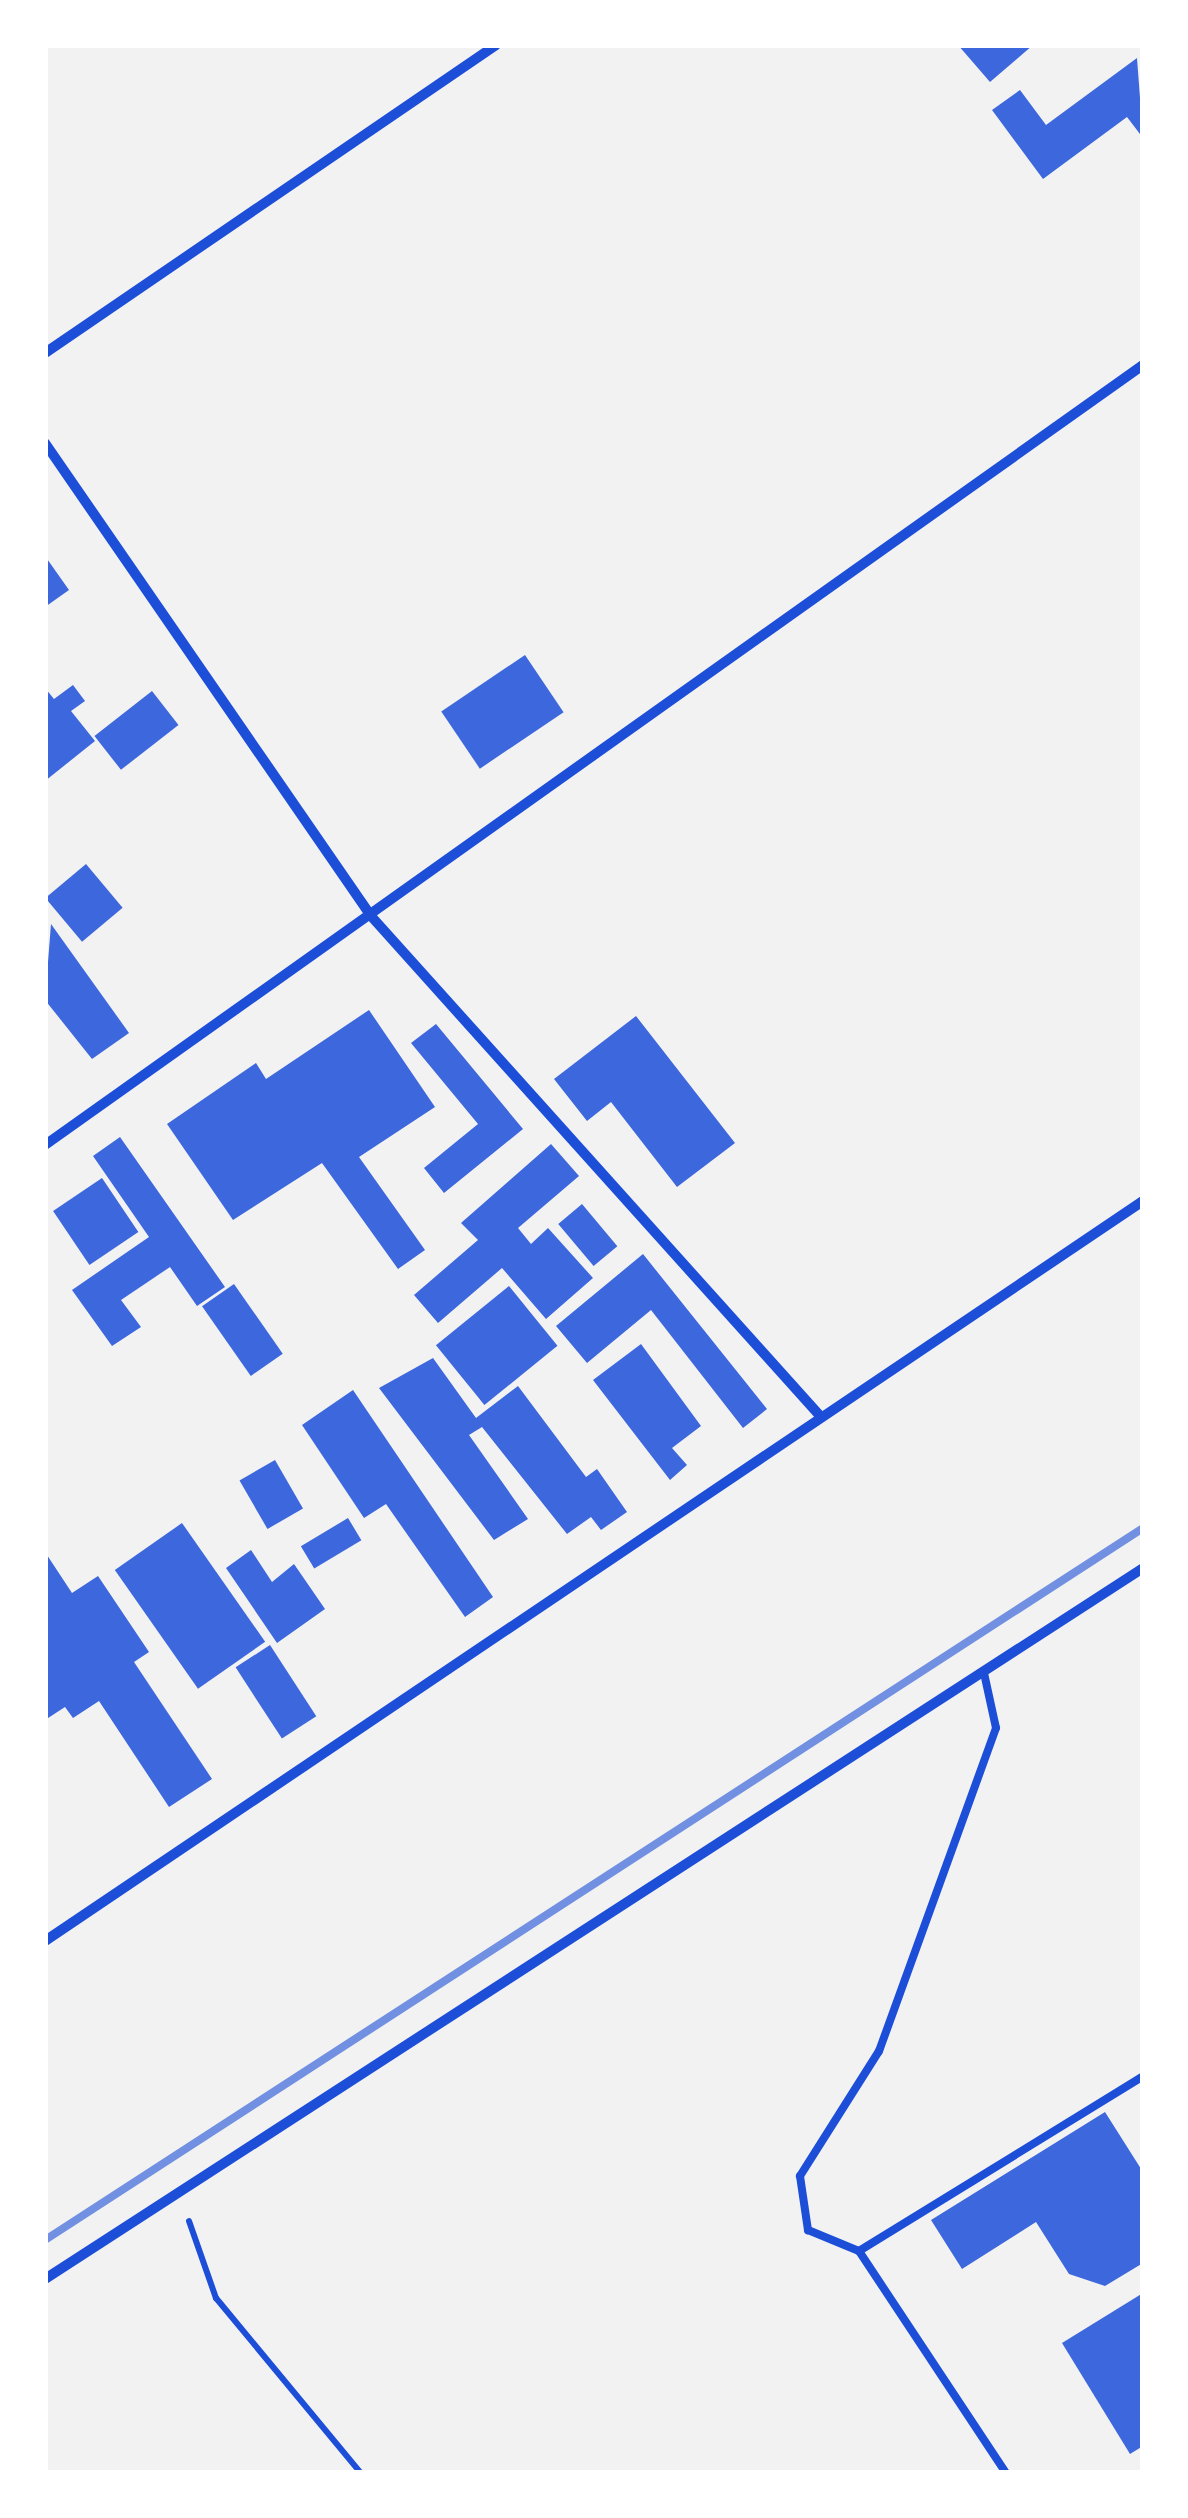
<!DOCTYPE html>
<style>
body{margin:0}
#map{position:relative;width:1188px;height:2518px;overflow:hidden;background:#f2f2f2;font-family:"PT Sans",sans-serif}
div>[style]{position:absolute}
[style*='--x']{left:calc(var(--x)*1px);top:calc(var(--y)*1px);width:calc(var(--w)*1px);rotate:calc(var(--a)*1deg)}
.building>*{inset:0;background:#3d67dc;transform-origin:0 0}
.path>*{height:6px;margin:-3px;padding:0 3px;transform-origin:3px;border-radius:3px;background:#1d4ed8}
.service>*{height:8px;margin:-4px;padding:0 4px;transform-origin:4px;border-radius:4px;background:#1d4ed8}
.minor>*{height:10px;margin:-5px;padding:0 5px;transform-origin:5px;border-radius:5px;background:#1d4ed8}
.rail>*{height:8px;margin:-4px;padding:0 4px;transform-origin:4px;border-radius:4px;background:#7290e2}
span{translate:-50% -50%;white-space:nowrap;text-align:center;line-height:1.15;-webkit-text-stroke:8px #fff;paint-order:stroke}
.frame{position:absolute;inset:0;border:48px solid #fff;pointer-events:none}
</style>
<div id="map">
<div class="building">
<div style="clip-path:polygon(958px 45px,1033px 45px,990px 82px)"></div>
<div style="clip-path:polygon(1137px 58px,1143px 138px,1127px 117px,1043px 179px,992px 110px,1020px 90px,1046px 125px)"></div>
<div style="clip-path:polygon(45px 556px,69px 590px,45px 607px)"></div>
<div style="left:525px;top:655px;width:69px;height:101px;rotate:56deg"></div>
<div style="clip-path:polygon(73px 685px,85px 701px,71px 711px,95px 741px,45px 781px,45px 688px,54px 699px)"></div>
<div style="left:152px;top:691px;width:43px;height:73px;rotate:52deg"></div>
<div style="left:86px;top:864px;width:57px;height:53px;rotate:50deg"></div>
<div style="clip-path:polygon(51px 924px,129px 1033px,92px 1059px,45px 1000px)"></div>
<div style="clip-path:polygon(369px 1010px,435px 1107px,359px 1157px,425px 1250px,398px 1269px,322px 1163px,233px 1220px,167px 1124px,256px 1063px,266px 1079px)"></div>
<div style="clip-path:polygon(636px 1016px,735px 1143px,677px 1187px,611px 1102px,587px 1121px,554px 1079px)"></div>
<div style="clip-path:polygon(436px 1024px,523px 1129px,444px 1193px,424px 1168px,478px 1124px,411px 1043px)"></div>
<div style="clip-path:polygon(120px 1137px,225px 1287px,197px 1306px,170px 1267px,121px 1300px,141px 1327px,112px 1346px,72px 1290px,149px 1237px,93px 1156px)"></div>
<div style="clip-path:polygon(551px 1144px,579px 1176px,518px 1228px,531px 1244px,548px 1228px,593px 1278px,546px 1319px,502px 1268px,438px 1323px,414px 1295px,478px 1240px,461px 1223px)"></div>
<div style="left:102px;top:1178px;width:65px;height:59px;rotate:56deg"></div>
<div style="left:582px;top:1204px;width:55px;height:31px;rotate:50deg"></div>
<div style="clip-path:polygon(643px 1254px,767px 1409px,743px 1428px,651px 1310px,587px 1363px,556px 1326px)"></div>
<div style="left:234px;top:1284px;width:85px;height:39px;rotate:55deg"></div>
<div style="left:509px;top:1286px;width:77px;height:94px;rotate:51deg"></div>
<div style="clip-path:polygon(641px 1344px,701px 1426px,672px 1448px,687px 1465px,670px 1480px,593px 1380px)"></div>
<div style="clip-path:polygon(433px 1358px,476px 1418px,518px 1386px,586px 1477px,597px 1469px,627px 1512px,601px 1530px,591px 1517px,567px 1534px,482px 1427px,469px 1435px,528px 1519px,494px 1540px,379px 1388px)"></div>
<div style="clip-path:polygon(353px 1390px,493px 1597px,465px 1617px,386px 1504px,364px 1518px,302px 1425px)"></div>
<div style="left:275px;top:1460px;width:56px;height:41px;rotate:60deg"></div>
<div style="left:348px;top:1518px;width:26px;height:55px;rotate:59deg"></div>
<div style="left:182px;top:1523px;width:145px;height:82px;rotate:55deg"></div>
<div style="clip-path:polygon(251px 1550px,272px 1582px,294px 1564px,325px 1609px,277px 1643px,226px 1568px)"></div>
<div style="clip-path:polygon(45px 1552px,72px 1593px,98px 1576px,149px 1652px,134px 1662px,212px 1779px,169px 1807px,99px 1701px,73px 1718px,65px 1707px,45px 1720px)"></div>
<div style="left:270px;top:1645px;width:85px;height:41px;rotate:57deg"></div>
<div style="clip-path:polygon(1105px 2112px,1143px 2172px,1143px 2263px,1105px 2286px,1069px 2274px,1036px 2222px,962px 2269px,931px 2220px)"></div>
<div style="clip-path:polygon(1143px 2293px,1143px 2446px,1130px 2454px,1062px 2343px)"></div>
</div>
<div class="path">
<div style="--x:189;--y:2221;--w:82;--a:70.7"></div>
<div style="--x:216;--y:2298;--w:227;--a:50.4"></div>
</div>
<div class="service">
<div style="--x:984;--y:1673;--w:56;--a:77.7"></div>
<div style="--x:996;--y:1728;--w:344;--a:109.9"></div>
<div style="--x:879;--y:2051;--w:148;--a:122.3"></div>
<div style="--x:800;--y:2176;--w:55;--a:81.6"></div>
<div style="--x:808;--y:2230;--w:55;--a:22.4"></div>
<div style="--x:859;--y:2251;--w:266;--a:56.5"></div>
<div style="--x:859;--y:2251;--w:334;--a:-31.6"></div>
</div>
<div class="minor">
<div style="--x:45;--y:353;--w:546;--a:-34.33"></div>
<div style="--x:45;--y:443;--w:574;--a:55.42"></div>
<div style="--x:371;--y:916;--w:673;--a:48.07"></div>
<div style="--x:45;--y:1145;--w:1347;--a:-35.39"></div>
<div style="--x:45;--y:1941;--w:1324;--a:-33.98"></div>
<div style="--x:45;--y:2279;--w:1308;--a:-32.92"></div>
</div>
<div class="rail">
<div style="--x:45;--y:2240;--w:1309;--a:-32.96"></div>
</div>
<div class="frame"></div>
</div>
